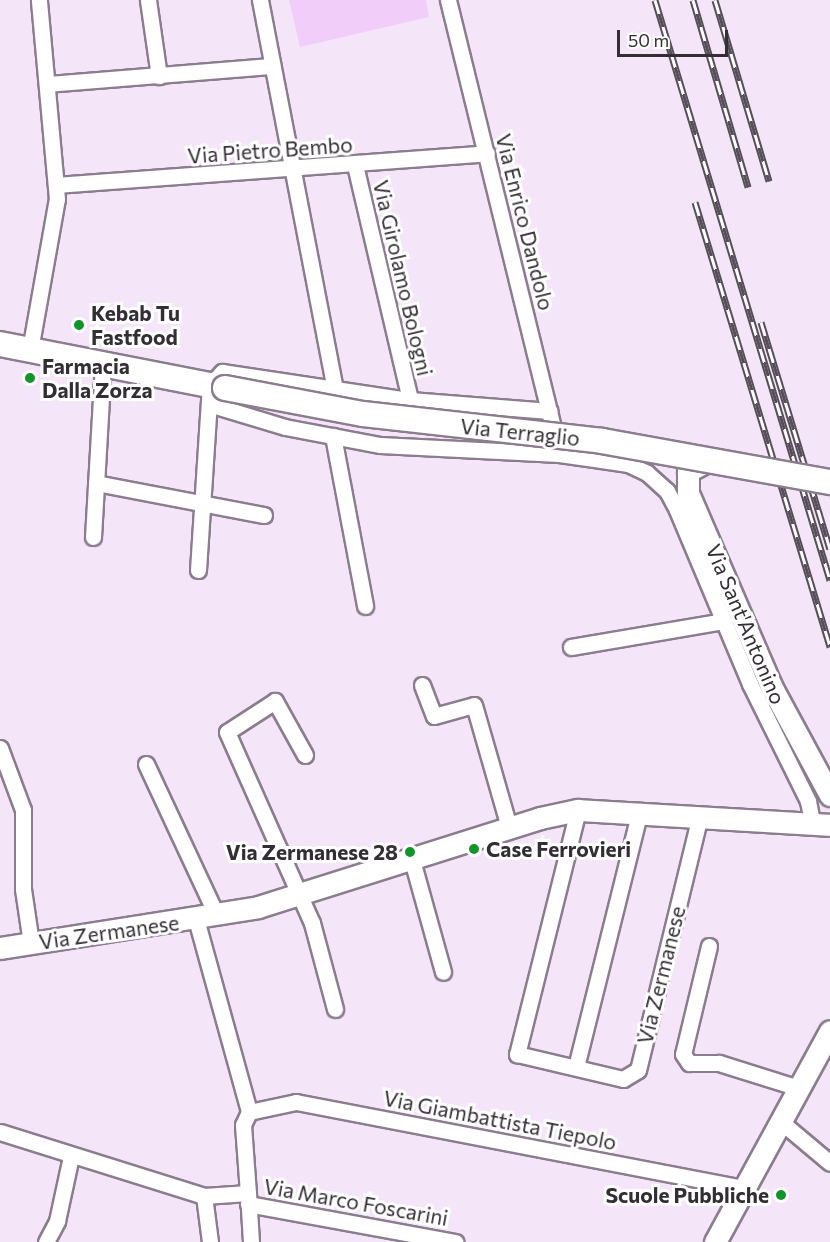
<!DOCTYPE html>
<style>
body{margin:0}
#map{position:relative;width:830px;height:1242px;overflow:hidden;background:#f5e5f9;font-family:Commissioner,sans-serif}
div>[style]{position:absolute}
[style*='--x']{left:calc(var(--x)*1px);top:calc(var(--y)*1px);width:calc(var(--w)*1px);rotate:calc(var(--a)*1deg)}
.green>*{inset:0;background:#f1cef9}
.roads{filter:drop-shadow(2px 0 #8b7c8e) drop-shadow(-2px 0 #8b7c8e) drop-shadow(0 2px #8b7c8e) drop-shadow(0 -2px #8b7c8e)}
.street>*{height:15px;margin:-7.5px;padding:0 7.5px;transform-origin:7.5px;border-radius:7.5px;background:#fff}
.secondary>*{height:21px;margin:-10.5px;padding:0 10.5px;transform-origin:10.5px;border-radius:10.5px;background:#fff}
.primary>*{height:24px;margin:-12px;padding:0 12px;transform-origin:12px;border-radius:12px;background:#fff}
.rail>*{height:7px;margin-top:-3.5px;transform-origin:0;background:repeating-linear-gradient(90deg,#fff 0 14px,#564e58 0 28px);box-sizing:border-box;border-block:2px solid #564e58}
.bridges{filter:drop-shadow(2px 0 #8b7c8e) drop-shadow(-2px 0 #8b7c8e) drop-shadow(0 2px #8b7c8e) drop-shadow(0 -2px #8b7c8e)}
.primary-bridge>*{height:24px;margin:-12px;padding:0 12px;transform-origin:12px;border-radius:12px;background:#fff}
.dots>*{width:16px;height:16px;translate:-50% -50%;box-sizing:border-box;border:3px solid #fff;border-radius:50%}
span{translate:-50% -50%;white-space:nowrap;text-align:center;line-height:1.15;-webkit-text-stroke:6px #fff;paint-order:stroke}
.street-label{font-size:21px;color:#332d34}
.poi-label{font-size:21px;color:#332d34;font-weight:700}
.left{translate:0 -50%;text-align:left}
.right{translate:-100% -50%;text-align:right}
.scale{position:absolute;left:617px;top:30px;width:111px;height:27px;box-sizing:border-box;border:3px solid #332d34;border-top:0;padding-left:8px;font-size:18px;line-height:21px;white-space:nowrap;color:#332d34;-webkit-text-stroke:4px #fff;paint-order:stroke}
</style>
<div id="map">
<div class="green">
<div style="clip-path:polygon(289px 0,426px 0,429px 17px,300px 47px)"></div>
</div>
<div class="roads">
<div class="street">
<div style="--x:148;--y:0;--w:77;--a:81.8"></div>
<div style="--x:260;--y:0;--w:396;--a:79.1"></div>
<div style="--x:448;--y:0;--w:456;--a:76.2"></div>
<div style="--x:47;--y:84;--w:226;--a:-4.6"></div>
<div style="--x:355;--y:165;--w:241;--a:76.8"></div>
<div style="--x:56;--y:185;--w:432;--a:-4.2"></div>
<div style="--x:30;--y:350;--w:153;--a:-79.9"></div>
<div style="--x:57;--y:199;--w:200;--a:-95.2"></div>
<div style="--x:209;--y:404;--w:79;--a:16.8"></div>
<div style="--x:285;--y:427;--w:97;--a:10.7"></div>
<div style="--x:380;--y:445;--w:179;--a:2.9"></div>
<div style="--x:559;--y:454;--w:70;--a:8.2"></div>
<div style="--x:628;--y:464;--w:21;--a:25"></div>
<div style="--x:647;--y:473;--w:27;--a:42"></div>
<div style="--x:667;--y:491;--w:21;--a:62"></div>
<div style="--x:677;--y:510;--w:189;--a:67.2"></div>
<div style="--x:750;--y:684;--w:131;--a:63.6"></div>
<div style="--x:808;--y:801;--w:21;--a:79"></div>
<div style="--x:333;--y:436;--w:173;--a:79.3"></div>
<div style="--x:96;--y:483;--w:171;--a:10.8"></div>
<div style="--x:93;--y:537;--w:173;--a:-86.7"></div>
<div style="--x:198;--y:570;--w:185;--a:-86.3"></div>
<div style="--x:210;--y:385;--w:18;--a:-47"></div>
<div style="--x:222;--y:372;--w:190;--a:8.5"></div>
<div style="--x:410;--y:400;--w:140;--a:4.5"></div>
<div style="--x:571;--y:647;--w:154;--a:-9.7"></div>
<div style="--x:422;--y:685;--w:33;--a:69"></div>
<div style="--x:434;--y:716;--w:41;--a:-15.4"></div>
<div style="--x:474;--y:705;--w:127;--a:74"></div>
<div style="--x:0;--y:748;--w:66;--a:69.6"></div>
<div style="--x:23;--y:810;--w:79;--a:90"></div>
<div style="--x:23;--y:889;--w:55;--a:81.6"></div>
<div style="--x:305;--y:755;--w:62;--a:-119.1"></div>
<div style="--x:275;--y:701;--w:57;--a:147.1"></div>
<div style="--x:227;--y:732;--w:209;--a:66"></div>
<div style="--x:312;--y:923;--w:89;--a:75"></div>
<div style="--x:146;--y:764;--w:168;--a:65"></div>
<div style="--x:578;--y:810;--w:252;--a:104"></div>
<div style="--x:517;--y:1054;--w:109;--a:13.3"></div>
<div style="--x:623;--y:1079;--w:17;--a:-31"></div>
<div style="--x:638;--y:1070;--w:262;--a:-76.3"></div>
<div style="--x:412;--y:860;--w:116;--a:74.5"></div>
<div style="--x:196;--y:919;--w:200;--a:74.6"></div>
<div style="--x:249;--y:1112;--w:14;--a:115"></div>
<div style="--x:243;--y:1125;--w:68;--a:85.8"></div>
<div style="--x:709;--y:946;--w:111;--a:103.5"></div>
<div style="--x:683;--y:1054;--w:11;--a:56"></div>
<div style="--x:689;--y:1063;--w:30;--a:0"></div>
<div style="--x:719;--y:1063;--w:84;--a:17.4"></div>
<div style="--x:576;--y:1067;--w:264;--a:-76"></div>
<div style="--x:249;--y:1112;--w:48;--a:-12"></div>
<div style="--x:296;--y:1102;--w:456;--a:10.9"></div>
<div style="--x:780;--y:1121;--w:65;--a:40"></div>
<div style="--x:0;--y:1132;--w:214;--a:17.4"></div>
<div style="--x:248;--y:1204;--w:211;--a:10.4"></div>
<div style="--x:46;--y:1242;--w:24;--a:-62"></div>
<div style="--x:57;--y:1221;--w:66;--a:-77.8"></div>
<div style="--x:210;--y:1242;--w:46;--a:-97.4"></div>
<div style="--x:204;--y:1196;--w:44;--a:-3.9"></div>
<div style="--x:248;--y:1193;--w:49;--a:86.5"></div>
</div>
<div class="secondary">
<div style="--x:709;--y:460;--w:24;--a:152"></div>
<div style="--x:688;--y:471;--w:22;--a:90"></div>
<div style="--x:688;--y:493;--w:210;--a:66.7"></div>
<div style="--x:771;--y:686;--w:124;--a:61.6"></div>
<div style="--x:0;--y:948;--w:261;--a:-9"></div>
<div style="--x:258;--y:907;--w:296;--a:-17.5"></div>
<div style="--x:540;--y:818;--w:39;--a:-12"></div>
<div style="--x:578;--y:810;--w:252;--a:3.4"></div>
<div style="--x:715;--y:1242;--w:240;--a:-61.4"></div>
</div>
<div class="primary">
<div style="--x:0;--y:344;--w:229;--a:11.1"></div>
</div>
</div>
<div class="rail">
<div style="--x:655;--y:0;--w:606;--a:73.21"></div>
<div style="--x:693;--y:0;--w:195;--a:73.6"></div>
<div style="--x:715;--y:0;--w:189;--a:73.4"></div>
<div style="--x:695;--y:202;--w:465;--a:73.1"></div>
<div style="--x:761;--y:322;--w:237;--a:73.1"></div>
</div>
<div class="bridges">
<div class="primary-bridge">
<div style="--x:225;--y:388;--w:140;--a:10.7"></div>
<div style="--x:363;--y:414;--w:241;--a:6.4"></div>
<div style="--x:602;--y:441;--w:232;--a:10.2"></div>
</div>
</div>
<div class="dots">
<div style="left:79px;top:325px;background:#119529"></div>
<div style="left:30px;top:378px;background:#119529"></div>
<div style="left:474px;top:849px;background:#119529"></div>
<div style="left:410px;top:852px;background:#119529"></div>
<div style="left:781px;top:1195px;background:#119529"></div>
</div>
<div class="street-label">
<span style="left:270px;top:150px;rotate:-4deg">Via Pietro Bembo</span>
<span style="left:525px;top:222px;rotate:76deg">Via Enrico Dandolo</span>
<span style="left:403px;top:278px;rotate:77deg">Via Girolamo Bologni</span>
<span style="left:520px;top:432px;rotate:6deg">Via Terraglio</span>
<span style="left:746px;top:624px;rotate:67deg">Via Sant'Antonino</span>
<span style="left:109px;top:932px;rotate:-8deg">Via Zermanese</span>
<span style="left:661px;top:975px;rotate:-76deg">Via Zermanese</span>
<span style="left:500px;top:1120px;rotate:11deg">Via Giambattista Tiepolo</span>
<span style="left:356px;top:1202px;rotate:10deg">Via Marco Foscarini</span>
</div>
<div class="poi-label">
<span class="left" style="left:91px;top:325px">Kebab Tu<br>Fastfood</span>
<span class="left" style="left:42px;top:378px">Farmacia<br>Dalla Zorza</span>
<span class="left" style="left:486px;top:849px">Case Ferrovieri</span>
<span class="right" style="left:398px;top:852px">Via Zermanese 28</span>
<span class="right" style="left:769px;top:1195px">Scuole Pubbliche</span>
</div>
<div class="scale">50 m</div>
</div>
